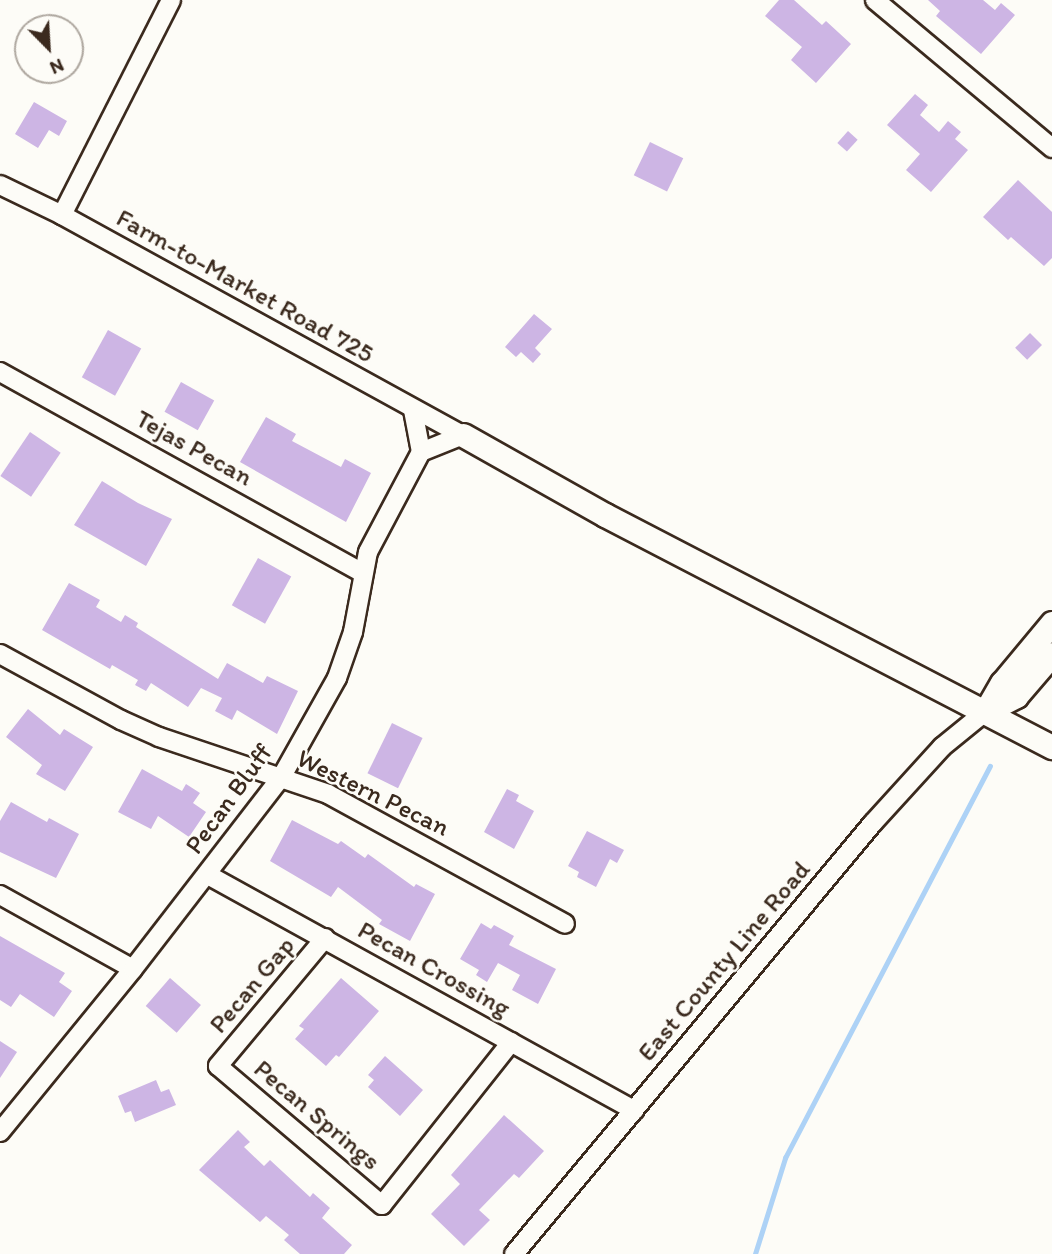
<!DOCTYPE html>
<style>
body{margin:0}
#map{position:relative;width:1052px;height:1254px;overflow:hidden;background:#fdfcf7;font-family:Itim,sans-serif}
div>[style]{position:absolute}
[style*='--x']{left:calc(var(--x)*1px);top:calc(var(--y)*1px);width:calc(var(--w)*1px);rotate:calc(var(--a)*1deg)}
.stream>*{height:4.5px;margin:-2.25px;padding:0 2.25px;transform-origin:2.25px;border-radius:2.25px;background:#add2f6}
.building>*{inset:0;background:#cdb5e4;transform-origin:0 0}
.roads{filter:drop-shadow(2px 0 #3b2a1e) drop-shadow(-2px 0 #3b2a1e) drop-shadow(0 2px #3b2a1e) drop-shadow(0 -2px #3b2a1e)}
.minor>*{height:18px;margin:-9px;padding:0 9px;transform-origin:9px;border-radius:9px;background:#fdfcf7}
.major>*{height:23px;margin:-11.5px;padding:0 11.5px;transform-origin:11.5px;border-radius:11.5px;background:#fdfcf7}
span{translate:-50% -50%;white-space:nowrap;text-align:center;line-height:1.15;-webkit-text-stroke:5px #fdfcf7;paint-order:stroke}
.street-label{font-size:26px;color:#3b2a1e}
.north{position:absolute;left:14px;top:14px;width:70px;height:70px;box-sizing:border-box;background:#fdfcf7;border:2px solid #afa8a0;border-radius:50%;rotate:156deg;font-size:19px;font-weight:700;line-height:28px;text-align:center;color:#3b2a1e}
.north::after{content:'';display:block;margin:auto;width:24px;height:32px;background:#3b2a1e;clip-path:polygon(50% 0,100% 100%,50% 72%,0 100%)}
</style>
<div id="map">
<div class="stream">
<div style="--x:755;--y:1254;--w:101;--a:-72.6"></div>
<div style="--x:785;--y:1158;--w:442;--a:-62.4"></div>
</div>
<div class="building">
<div style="clip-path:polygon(779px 0,794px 0,822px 25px,826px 21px,851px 44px,816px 83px,791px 60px,802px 47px,765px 16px)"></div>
<div style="clip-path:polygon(928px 0,983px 0,995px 10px,1001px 3px,1015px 15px,981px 54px,936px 16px,940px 11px)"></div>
<div style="clip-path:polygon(915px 94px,928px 105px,920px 115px,939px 132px,948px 121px,961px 132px,955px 139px,968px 150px,931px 192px,906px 170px,920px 154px,887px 125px)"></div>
<div style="clip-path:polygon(34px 102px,67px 121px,59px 136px,49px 130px,38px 148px,15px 134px)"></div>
<div style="left:848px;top:131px;width:13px;height:16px;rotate:42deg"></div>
<div style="left:650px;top:142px;width:37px;height:37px;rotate:26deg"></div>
<div style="clip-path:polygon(1018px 180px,1052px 212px,1052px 258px,1044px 266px,1011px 237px,1008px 240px,983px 217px)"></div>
<div style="clip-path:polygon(534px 314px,552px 329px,535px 348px,541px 354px,533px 363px,521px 352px,516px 357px,505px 347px)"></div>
<div style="left:108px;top:330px;width:38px;height:54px;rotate:29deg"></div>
<div style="left:1030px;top:333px;width:17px;height:21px;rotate:45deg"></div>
<div style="left:181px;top:382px;width:38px;height:34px;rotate:29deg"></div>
<div style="clip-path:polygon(266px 417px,296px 434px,292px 441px,341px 467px,345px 459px,371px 473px,346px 522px,240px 462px)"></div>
<div style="left:30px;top:432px;width:37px;height:53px;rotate:34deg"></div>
<div style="clip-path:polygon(102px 481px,138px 503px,172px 519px,146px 566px,74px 525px)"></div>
<div style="left:258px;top:558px;width:38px;height:54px;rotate:29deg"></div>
<div style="clip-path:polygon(69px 583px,100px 600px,96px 607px,121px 622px,125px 615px,138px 623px,136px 627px,218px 679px,227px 663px,263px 683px,267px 676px,298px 691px,277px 734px,237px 710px,232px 720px,215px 711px,222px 698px,201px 688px,188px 707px,151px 683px,146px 691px,135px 685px,138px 680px,112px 665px,110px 669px,42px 630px)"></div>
<div style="clip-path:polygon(28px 709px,60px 735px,64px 729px,93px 747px,65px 791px,36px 774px,42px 765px,6px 737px)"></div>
<div style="left:392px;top:723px;width:34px;height:56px;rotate:26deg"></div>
<div style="clip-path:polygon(142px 769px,182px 791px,186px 784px,200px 793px,193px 803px,206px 812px,189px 837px,158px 816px,151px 829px,118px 812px)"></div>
<div style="clip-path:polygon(507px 789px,519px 795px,516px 801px,534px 811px,514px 849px,484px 832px)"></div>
<div style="clip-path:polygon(11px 802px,47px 822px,49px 818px,79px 834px,56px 878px,0 852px,0 821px)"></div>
<div style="clip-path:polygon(292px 820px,338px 844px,341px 841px,365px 858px,368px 854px,414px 887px,416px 884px,435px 894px,410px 941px,379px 924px,382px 920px,338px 887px,331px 897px,270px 861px)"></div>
<div style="clip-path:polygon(587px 831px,624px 850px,617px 863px,610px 859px,596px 887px,577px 877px,579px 872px,568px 866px)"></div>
<div style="clip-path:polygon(481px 923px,491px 929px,494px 925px,514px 936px,509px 945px,556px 969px,538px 1004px,512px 990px,520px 975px,498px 963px,487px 982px,476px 975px,479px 970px,460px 959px)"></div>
<div style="clip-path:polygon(0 936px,65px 973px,59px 982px,72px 991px,54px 1017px,20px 994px,11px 1007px,0 1000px)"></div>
<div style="left:170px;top:978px;width:41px;height:37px;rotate:41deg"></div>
<div style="clip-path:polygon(341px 978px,379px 1011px,339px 1057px,336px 1055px,326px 1066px,295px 1039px,304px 1029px,299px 1026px)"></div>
<div style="clip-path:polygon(0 1041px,17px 1052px,0 1078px)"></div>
<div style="clip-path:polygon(385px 1056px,423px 1090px,400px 1116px,368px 1087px,374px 1080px,368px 1075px)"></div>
<div style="clip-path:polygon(156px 1080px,161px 1092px,169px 1089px,176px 1105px,135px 1122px,131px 1111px,125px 1113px,118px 1096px)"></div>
<div style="clip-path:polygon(504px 1115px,544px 1151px,519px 1178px,514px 1174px,479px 1210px,490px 1220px,464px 1246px,431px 1214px,460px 1184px,451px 1175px)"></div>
<div style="clip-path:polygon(238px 1130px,250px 1142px,244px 1147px,264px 1166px,270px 1160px,310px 1197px,313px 1193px,330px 1208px,322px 1218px,352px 1245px,344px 1254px,300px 1254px,284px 1240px,289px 1235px,266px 1216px,260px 1222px,199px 1170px)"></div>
</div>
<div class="roads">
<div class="minor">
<div style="--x:875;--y:0;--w:231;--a:39.9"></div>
<div style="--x:0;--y:185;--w:69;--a:25.8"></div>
<div style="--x:62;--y:215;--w:457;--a:28.8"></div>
<div style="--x:62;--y:215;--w:241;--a:-63.1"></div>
<div style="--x:0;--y:372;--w:414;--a:29"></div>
<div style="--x:413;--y:410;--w:43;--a:79.2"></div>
<div style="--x:0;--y:654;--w:138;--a:28.6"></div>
<div style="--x:121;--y:720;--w:42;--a:24.1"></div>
<div style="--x:159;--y:737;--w:178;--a:18.6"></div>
<div style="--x:328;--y:794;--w:270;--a:28.7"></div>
<div style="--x:208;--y:875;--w:487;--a:28.9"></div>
<div style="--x:0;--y:895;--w:152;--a:29.1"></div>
<div style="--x:325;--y:938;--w:167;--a:129.9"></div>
<div style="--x:218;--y:1066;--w:215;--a:40.3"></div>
<div style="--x:382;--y:1205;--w:208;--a:-51.6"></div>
<div style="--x:0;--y:1132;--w:210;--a:-50.8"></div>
<div style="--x:133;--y:969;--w:244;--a:-52.3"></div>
<div style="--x:282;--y:776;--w:112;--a:-60.7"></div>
<div style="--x:337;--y:678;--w:49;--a:-70.8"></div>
<div style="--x:353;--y:632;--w:81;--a:-79.4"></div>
<div style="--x:368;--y:552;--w:113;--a:-62.1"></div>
<div style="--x:421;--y:452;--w:45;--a:-22"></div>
<div style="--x:514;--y:1254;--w:560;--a:-50.22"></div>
<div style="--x:872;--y:824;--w:104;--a:-47.7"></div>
<div style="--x:942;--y:747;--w:55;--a:-39.1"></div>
</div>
<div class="major">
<div style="--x:463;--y:435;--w:163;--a:29.4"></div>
<div style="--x:605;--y:515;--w:504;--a:27.43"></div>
<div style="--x:985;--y:712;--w:34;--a:-60"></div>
<div style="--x:1002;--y:683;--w:78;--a:-50.2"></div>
<div style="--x:985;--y:712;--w:35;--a:-27"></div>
<div style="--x:1016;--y:696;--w:55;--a:-49.4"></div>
</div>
</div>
<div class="street-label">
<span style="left:245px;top:286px;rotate:29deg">Farm-to-Market Road 725</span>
<span style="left:194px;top:448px;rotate:29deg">Tejas Pecan</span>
<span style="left:373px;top:793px;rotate:26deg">Western Pecan</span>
<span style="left:229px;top:799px;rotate:-54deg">Pecan Bluff</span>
<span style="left:724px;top:961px;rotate:-50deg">East County Line Road</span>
<span style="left:434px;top:969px;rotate:29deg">Pecan Crossing</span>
<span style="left:252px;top:985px;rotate:-50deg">Pecan Gap</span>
<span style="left:317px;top:1115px;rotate:40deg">Pecan Springs</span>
</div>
<div class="north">N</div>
</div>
